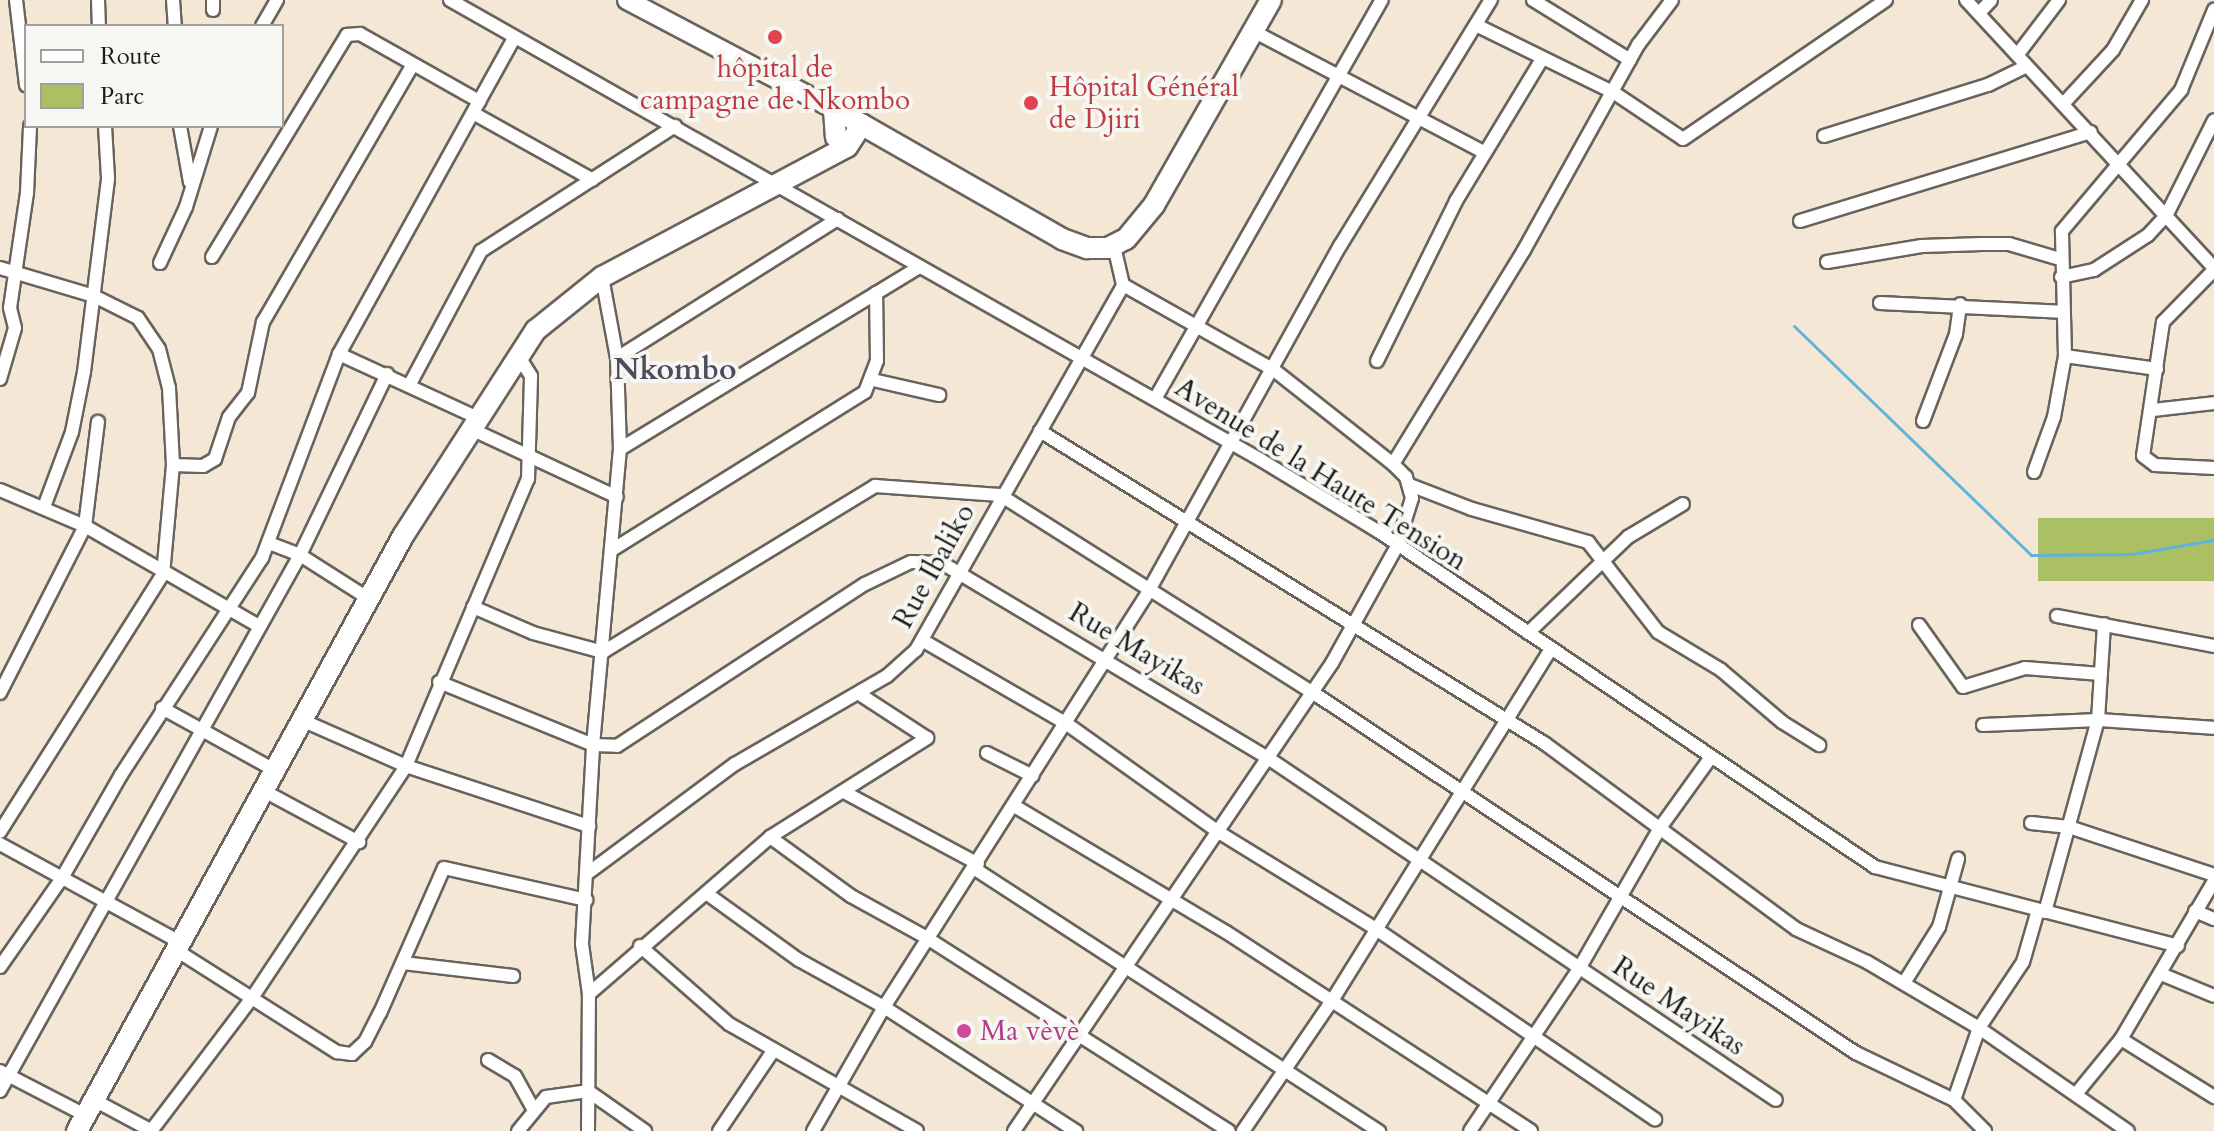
<!DOCTYPE html>
<meta charset="utf-8">
<style>
body{margin:0}
#map{position:relative;width:2214px;height:1131px;overflow:hidden;background:#f4e7d5;font-family:Cardo,serif}
div>[style]{position:absolute}
[style*='--x']{left:calc(var(--x)*1px);top:calc(var(--y)*1px);width:calc(var(--w)*1px);rotate:calc(var(--a)*1deg)}
.green>*{inset:0;background:#abbf63;transform-origin:0 0}
.stream>*{height:3px;margin:-1.5px;padding:0 1.5px;transform-origin:1.5px;border-radius:1.5px;background:#60b3dc}
.roads{filter:drop-shadow(2px 0 #68635d) drop-shadow(-2px 0 #68635d) drop-shadow(0 2px #68635d) drop-shadow(0 -2px #68635d)}
.street>*{height:12px;margin:-6px;padding:0 6px;transform-origin:6px;border-radius:6px;background:#fff}
.secondary>*{height:18px;margin:-9px;padding:0 9px;transform-origin:9px;border-radius:9px;background:#fff}
.primary>*{height:20px;margin:-10px;padding:0 10px;transform-origin:10px;border-radius:10px;background:#fff}
.dots>*{width:22px;height:22px;translate:-50% -50%;box-sizing:border-box;border:4px solid #f6f6f2;border-radius:50%}
span{translate:-50% -50%;white-space:nowrap;text-align:center;line-height:1.15;-webkit-text-stroke:8px #f6f6f2;paint-order:stroke}
.health-label{font-size:28px;color:#be3a42}
.left{translate:0 -50%;text-align:left}
.street-label{font-size:28px;color:#1c1c1c}
.hotel-label{font-size:28px;color:#b23c85}
.neighbourhood-label{font-size:30px;color:#504a5f;font-weight:700}
.legend{position:absolute;left:24px;top:24px;width:260px;height:104px;box-sizing:border-box;background:#f6f6f2;border:2px solid #9f9f9c;margin:0;padding:10px 14px;list-style:none;font-size:24px;color:#1c1c1c}
.legend li{display:flex;align-items:center;gap:16px;height:40px}
.legend b{width:40px;border:2px solid #9f9f9c}
</style>
<div id="map">
<div class="green">
<div style="left:2214px;top:518px;width:63px;height:176px;rotate:90deg"></div>
</div>
<div class="stream">
<div style="--x:1794;--y:326;--w:330;--a:44"></div>
<div style="--x:2031;--y:555;--w:101;--a:-0.6"></div>
<div style="--x:2132;--y:554;--w:83;--a:-9.7"></div>
</div>
<div class="roads">
<div class="street">
<div style="--x:16;--y:0;--w:86;--a:83.3"></div>
<div style="--x:98;--y:0;--w:26;--a:88"></div>
<div style="--x:173;--y:0;--w:26;--a:86"></div>
<div style="--x:213;--y:0;--w:10;--a:90"></div>
<div style="--x:450;--y:0;--w:932;--a:29.56"></div>
<div style="--x:1261;--y:460;--w:137;--a:31.3"></div>
<div style="--x:1378;--y:531;--w:600;--a:34.06"></div>
<div style="--x:1875;--y:867;--w:313;--a:14.6"></div>
<div style="--x:1533;--y:0;--w:114;--a:31.7"></div>
<div style="--x:1966;--y:0;--w:365;--a:47.2"></div>
<div style="--x:1980;--y:12;--w:16;--a:-47"></div>
<div style="--x:1476;--y:25;--w:153;--a:26.1"></div>
<div style="--x:1613;--y:92;--w:84;--a:33.9"></div>
<div style="--x:1683;--y:139;--w:246;--a:-34.4"></div>
<div style="--x:262;--y:26;--w:30;--a:-60"></div>
<div style="--x:1253;--y:31;--w:260;--a:27.7"></div>
<div style="--x:2018;--y:54;--w:68;--a:-52.8"></div>
<div style="--x:2064;--y:103;--w:72;--a:-47.2"></div>
<div style="--x:2113;--y:50;--w:58;--a:-59.9"></div>
<div style="--x:473;--y:113;--w:137;--a:29.2"></div>
<div style="--x:180;--y:126;--w:57;--a:79.9"></div>
<div style="--x:1824;--y:136;--w:172;--a:-17.3"></div>
<div style="--x:1988;--y:85;--w:43;--a:-26"></div>
<div style="--x:1800;--y:221;--w:304;--a:-17"></div>
<div style="--x:212;--y:257;--w:260;--a:-58.7"></div>
<div style="--x:347;--y:35;--w:13;--a:-4"></div>
<div style="--x:360;--y:34;--w:137;--a:29.4"></div>
<div style="--x:1827;--y:262;--w:96;--a:-9.6"></div>
<div style="--x:1922;--y:246;--w:60;--a:-1.9"></div>
<div style="--x:1982;--y:244;--w:27;--a:0"></div>
<div style="--x:2009;--y:244;--w:53;--a:16.4"></div>
<div style="--x:160;--y:263;--w:62;--a:-65.1"></div>
<div style="--x:186;--y:207;--w:85;--a:-72.8"></div>
<div style="--x:0;--y:268;--w:98;--a:16.6"></div>
<div style="--x:94;--y:296;--w:49;--a:26.6"></div>
<div style="--x:138;--y:318;--w:37;--a:56"></div>
<div style="--x:159;--y:349;--w:40;--a:75.6"></div>
<div style="--x:169;--y:388;--w:77;--a:87"></div>
<div style="--x:173;--y:465;--w:109;--a:95.2"></div>
<div style="--x:163;--y:574;--w:305;--a:122.3"></div>
<div style="--x:2214;--y:270;--w:73;--a:134.4"></div>
<div style="--x:2163;--y:322;--w:135;--a:98.5"></div>
<div style="--x:2143;--y:456;--w:15;--a:37"></div>
<div style="--x:2155;--y:465;--w:59;--a:2.9"></div>
<div style="--x:2061;--y:277;--w:34;--a:-12"></div>
<div style="--x:2094;--y:270;--w:64;--a:-32.9"></div>
<div style="--x:2148;--y:235;--w:26;--a:-47"></div>
<div style="--x:2166;--y:216;--w:107;--a:-63.4"></div>
<div style="--x:1880;--y:303;--w:181;--a:2.8"></div>
<div style="--x:339;--y:354;--w:151;--a:24.7"></div>
<div style="--x:2065;--y:356;--w:93;--a:8"></div>
<div style="--x:617;--y:358;--w:261;--a:-32.2"></div>
<div style="--x:1377;--y:361;--w:178;--a:-63.7"></div>
<div style="--x:1456;--y:201;--w:166;--a:-58.8"></div>
<div style="--x:0;--y:379;--w:53;--a:-73.6"></div>
<div style="--x:15;--y:328;--w:21;--a:-104"></div>
<div style="--x:10;--y:308;--w:116;--a:-81.6"></div>
<div style="--x:27;--y:193;--w:67;--a:-87.4"></div>
<div style="--x:873;--y:380;--w:68;--a:12.8"></div>
<div style="--x:410;--y:384;--w:151;--a:-61.9"></div>
<div style="--x:481;--y:251;--w:231;--a:-32.8"></div>
<div style="--x:1155;--y:399;--w:459;--a:-60.4"></div>
<div style="--x:2153;--y:410;--w:61;--a:-6.5"></div>
<div style="--x:1923;--y:421;--w:93;--a:-69.2"></div>
<div style="--x:1956;--y:334;--w:30;--a:-82"></div>
<div style="--x:469;--y:428;--w:163;--a:25"></div>
<div style="--x:1040;--y:431;--w:593;--a:31.76"></div>
<div style="--x:1544;--y:743;--w:313;--a:36.4"></div>
<div style="--x:1796;--y:929;--w:78;--a:24.9"></div>
<div style="--x:1867;--y:962;--w:130;--a:30.5"></div>
<div style="--x:1979;--y:1028;--w:181;--a:34.7"></div>
<div style="--x:620;--y:449;--w:349;--a:-31.3"></div>
<div style="--x:1393;--y:464;--w:251;--a:-58.5"></div>
<div style="--x:1524;--y:250;--w:235;--a:-60.9"></div>
<div style="--x:1638;--y:45;--w:56;--a:-52.9"></div>
<div style="--x:173;--y:465;--w:30;--a:2"></div>
<div style="--x:203;--y:466;--w:14;--a:-30"></div>
<div style="--x:215;--y:459;--w:44;--a:-71.6"></div>
<div style="--x:229;--y:417;--w:31;--a:-52"></div>
<div style="--x:248;--y:393;--w:73;--a:-78.1"></div>
<div style="--x:263;--y:322;--w:298;--a:-59.8"></div>
<div style="--x:2034;--y:472;--w:59;--a:-70"></div>
<div style="--x:2054;--y:417;--w:62;--a:-79.8"></div>
<div style="--x:2065;--y:356;--w:125;--a:-91.4"></div>
<div style="--x:2062;--y:231;--w:185;--a:-49.8"></div>
<div style="--x:2181;--y:90;--w:87;--a:-67.6"></div>
<div style="--x:1410;--y:485;--w:66;--a:21.2"></div>
<div style="--x:1472;--y:509;--w:121;--a:15.9"></div>
<div style="--x:1588;--y:542;--w:114;--a:52.1"></div>
<div style="--x:1658;--y:632;--w:74;--a:31.1"></div>
<div style="--x:1721;--y:670;--w:80;--a:40.4"></div>
<div style="--x:1782;--y:722;--w:44;--a:31.9"></div>
<div style="--x:0;--y:490;--w:92;--a:23"></div>
<div style="--x:85;--y:526;--w:201;--a:29.9"></div>
<div style="--x:44;--y:507;--w:80;--a:-69.5"></div>
<div style="--x:72;--y:432;--w:61;--a:-78.7"></div>
<div style="--x:84;--y:372;--w:195;--a:-82.9"></div>
<div style="--x:108;--y:178;--w:52;--a:-93.3"></div>
<div style="--x:269;--y:543;--w:33;--a:21"></div>
<div style="--x:300;--y:555;--w:82;--a:32.5"></div>
<div style="--x:612;--y:550;--w:298;--a:-32"></div>
<div style="--x:865;--y:392;--w:33;--a:-69"></div>
<div style="--x:877;--y:361;--w:68;--a:-90.8"></div>
<div style="--x:473;--y:607;--w:65;--a:23.4"></div>
<div style="--x:533;--y:633;--w:73;--a:15.2"></div>
<div style="--x:603;--y:652;--w:319;--a:-31.4"></div>
<div style="--x:875;--y:486;--w:125;--a:4.1"></div>
<div style="--x:1000;--y:495;--w:369;--a:32.3"></div>
<div style="--x:1312;--y:692;--w:653;--a:33.57"></div>
<div style="--x:1856;--y:1053;--w:109;--a:25.6"></div>
<div style="--x:1954;--y:1100;--w:44;--a:45"></div>
<div style="--x:2057;--y:616;--w:160;--a:10.8"></div>
<div style="--x:1919;--y:625;--w:76;--a:54.6"></div>
<div style="--x:1963;--y:687;--w:65;--a:-17"></div>
<div style="--x:2025;--y:668;--w:76;--a:4.5"></div>
<div style="--x:1528;--y:633;--w:139;--a:-43.8"></div>
<div style="--x:1628;--y:537;--w:64;--a:-31"></div>
<div style="--x:922;--y:640;--w:168;--a:30.1"></div>
<div style="--x:1067;--y:724;--w:188;--a:35.5"></div>
<div style="--x:1220;--y:833;--w:183;--a:31.6"></div>
<div style="--x:1376;--y:929;--w:338;--a:34.3"></div>
<div style="--x:439;--y:682;--w:166;--a:22.2"></div>
<div style="--x:593;--y:745;--w:24;--a:2"></div>
<div style="--x:617;--y:746;--w:296;--a:-33.2"></div>
<div style="--x:865;--y:584;--w:51;--a:-25.6"></div>
<div style="--x:911;--y:562;--w:31;--a:2"></div>
<div style="--x:942;--y:563;--w:380;--a:30.9"></div>
<div style="--x:1268;--y:758;--w:612;--a:33.95"></div>
<div style="--x:0;--y:693;--w:187;--a:-63"></div>
<div style="--x:85;--y:526;--w:105;--a:-82.9"></div>
<div style="--x:162;--y:708;--w:132;--a:28.9"></div>
<div style="--x:304;--y:721;--w:111;--a:23.8"></div>
<div style="--x:406;--y:766;--w:193;--a:18.2"></div>
<div style="--x:1983;--y:725;--w:115;--a:-2.5"></div>
<div style="--x:2098;--y:720;--w:116;--a:3.9"></div>
<div style="--x:987;--y:753;--w:51;--a:26.6"></div>
<div style="--x:266;--y:792;--w:106;--a:28.3"></div>
<div style="--x:844;--y:792;--w:152;--a:28.2"></div>
<div style="--x:1016;--y:807;--w:244;--a:30.8"></div>
<div style="--x:1226;--y:932;--w:364;--a:33.1"></div>
<div style="--x:2031;--y:823;--w:38;--a:6"></div>
<div style="--x:2069;--y:827;--w:153;--a:18.3"></div>
<div style="--x:770;--y:837;--w:100;--a:36.1"></div>
<div style="--x:851;--y:896;--w:87;--a:28.9"></div>
<div style="--x:927;--y:938;--w:358;--a:32.6"></div>
<div style="--x:0;--y:844;--w:205;--a:28.6"></div>
<div style="--x:975;--y:869;--w:482;--a:33"></div>
<div style="--x:588;--y:873;--w:183;--a:-36.6"></div>
<div style="--x:735;--y:764;--w:176;--a:-30.1"></div>
<div style="--x:887;--y:676;--w:39;--a:-42"></div>
<div style="--x:916;--y:650;--w:420;--a:-60.4"></div>
<div style="--x:706;--y:893;--w:115;--a:35.8"></div>
<div style="--x:799;--y:960;--w:97;--a:28.9"></div>
<div style="--x:884;--y:1007;--w:229;--a:32.9"></div>
<div style="--x:2195;--y:911;--w:21;--a:23"></div>
<div style="--x:2045;--y:912;--w:199;--a:-74.6"></div>
<div style="--x:2098;--y:720;--w:96;--a:-86.4"></div>
<div style="--x:640;--y:946;--w:118;--a:41.2"></div>
<div style="--x:729;--y:1024;--w:216;--a:29.6"></div>
<div style="--x:176;--y:950;--w:191;--a:32.4"></div>
<div style="--x:337;--y:1052;--w:15;--a:8"></div>
<div style="--x:352;--y:1054;--w:18;--a:-43"></div>
<div style="--x:365;--y:1042;--w:33;--a:-63"></div>
<div style="--x:380;--y:1013;--w:158;--a:-66.2"></div>
<div style="--x:444;--y:868;--w:146;--a:12.7"></div>
<div style="--x:403;--y:963;--w:111;--a:6.7"></div>
<div style="--x:0;--y:967;--w:108;--a:-55.1"></div>
<div style="--x:62;--y:878;--w:119;--a:-60.2"></div>
<div style="--x:121;--y:775;--w:259;--a:-57"></div>
<div style="--x:262;--y:558;--w:218;--a:-69.3"></div>
<div style="--x:339;--y:354;--w:361;--a:-61"></div>
<div style="--x:2161;--y:974;--w:57;--a:22.5"></div>
<div style="--x:1904;--y:983;--w:66;--a:-58"></div>
<div style="--x:1939;--y:927;--w:71;--a:-74.4"></div>
<div style="--x:589;--y:994;--w:240;--a:-40.9"></div>
<div style="--x:770;--y:837;--w:186;--a:-32.2"></div>
<div style="--x:927;--y:738;--w:82;--a:-146.9"></div>
<div style="--x:2121;--y:1039;--w:110;--a:31.9"></div>
<div style="--x:488;--y:1060;--w:31;--a:31"></div>
<div style="--x:515;--y:1076;--w:37;--a:61"></div>
<div style="--x:0;--y:1071;--w:96;--a:27.4"></div>
<div style="--x:0;--y:1091;--w:614;--a:-60.76"></div>
<div style="--x:300;--y:555;--w:201;--a:-64.3"></div>
<div style="--x:2076;--y:1094;--w:71;--a:-50.7"></div>
<div style="--x:2121;--y:1039;--w:183;--a:-59.5"></div>
<div style="--x:94;--y:1100;--w:66;--a:28.1"></div>
<div style="--x:1954;--y:1100;--w:76;--a:-70.9"></div>
<div style="--x:1979;--y:1028;--w:79;--a:-56.3"></div>
<div style="--x:2023;--y:962;--w:54;--a:-73.9"></div>
<div style="--x:151;--y:1131;--w:167;--a:-52.8"></div>
<div style="--x:252;--y:998;--w:278;--a:-56.4"></div>
<div style="--x:406;--y:766;--w:312;--a:-67"></div>
<div style="--x:528;--y:479;--w:103;--a:-88.3"></div>
<div style="--x:531;--y:376;--w:26;--a:-122"></div>
<div style="--x:518;--y:1131;--w:44;--a:-50.5"></div>
<div style="--x:546;--y:1097;--w:42;--a:-8.1"></div>
<div style="--x:588;--y:1091;--w:70;--a:35.1"></div>
<div style="--x:588;--y:1131;--w:137;--a:-89.6"></div>
<div style="--x:589;--y:994;--w:50;--a:-98"></div>
<div style="--x:582;--y:944;--w:199;--a:-86.8"></div>
<div style="--x:593;--y:745;--w:297;--a:-84.8"></div>
<div style="--x:620;--y:449;--w:91;--a:-91.9"></div>
<div style="--x:617;--y:358;--w:82;--a:-100.5"></div>
<div style="--x:719;--y:1131;--w:97;--a:-56"></div>
<div style="--x:813;--y:1131;--w:143;--a:-60.2"></div>
<div style="--x:884;--y:1007;--w:492;--a:-57.5"></div>
<div style="--x:1148;--y:592;--w:396;--a:-61"></div>
<div style="--x:1340;--y:246;--w:289;--a:-58.5"></div>
<div style="--x:1014;--y:1131;--w:566;--a:-55.8"></div>
<div style="--x:1332;--y:663;--w:134;--a:-60.9"></div>
<div style="--x:1397;--y:546;--w:50;--a:-72.6"></div>
<div style="--x:1412;--y:498;--w:22;--a:-106"></div>
<div style="--x:1406;--y:477;--w:18;--a:-135"></div>
<div style="--x:1393;--y:464;--w:152;--a:-141.7"></div>
<div style="--x:1274;--y:370;--w:173;--a:-150.6"></div>
<div style="--x:1123;--y:285;--w:40;--a:-103"></div>
<div style="--x:1243;--y:1131;--w:160;--a:-55.7"></div>
<div style="--x:1333;--y:999;--w:412;--a:-58.1"></div>
<div style="--x:1470;--y:1131;--w:197;--a:-56.1"></div>
<div style="--x:1580;--y:967;--w:160;--a:-60.1"></div>
<div style="--x:1660;--y:828;--w:87;--a:-54.3"></div>
</div>
<div class="secondary">
<div style="--x:627;--y:0;--w:249;--a:27.8"></div>
</div>
<div class="primary">
<div style="--x:834;--y:110;--w:27;--a:86"></div>
<div style="--x:852;--y:119;--w:242;--a:29.7"></div>
<div style="--x:1062;--y:239;--w:27;--a:20"></div>
<div style="--x:1087;--y:248;--w:21;--a:0"></div>
<div style="--x:1108;--y:248;--w:20;--a:-27"></div>
<div style="--x:1126;--y:239;--w:44;--a:-50.5"></div>
<div style="--x:1154;--y:205;--w:236;--a:-60.3"></div>
<div style="--x:77;--y:1131;--w:678;--a:-61.28"></div>
<div style="--x:403;--y:536;--w:245;--a:-57.2"></div>
<div style="--x:536;--y:330;--w:85;--a:-38.8"></div>
<div style="--x:602;--y:277;--w:277;--a:-28"></div>
<div style="--x:847;--y:147;--w:27;--a:-57"></div>
</div>
</div>
<div class="dots">
<div style="left:775px;top:37px;background:#e0444e"></div>
<div style="left:1031px;top:103px;background:#e0444e"></div>
<div style="left:964px;top:1031px;background:#d1479c"></div>
</div>
<div class="health-label">
<span style="left:775px;top:84px">hôpital de<br>campagne de Nkombo</span>
<span class="left" style="left:1049px;top:103px">Hôpital Général<br>de Djiri</span>
</div>
<div class="street-label">
<span style="left:1321px;top:474px;rotate:32deg">Avenue de la Haute Tension</span>
<span style="left:934px;top:566px;rotate:-61deg">Rue Ibaliko</span>
<span style="left:1137px;top:649px;rotate:31deg">Rue Mayikas</span>
<span style="left:1679px;top:1006px;rotate:34deg">Rue Mayikas</span>
</div>
<div class="hotel-label">
<span class="left" style="left:980px;top:1031px">Ma vèvè</span>
</div>
<div class="neighbourhood-label">
<span style="left:675px;top:370px">Nkombo</span>
</div>
<ul class="legend">
<li><b style="height:10px;background:#fff"></b>Route</li>
<li><b style="height:22px;background:#abbf63"></b>Parc</li>
</ul>
</div>
